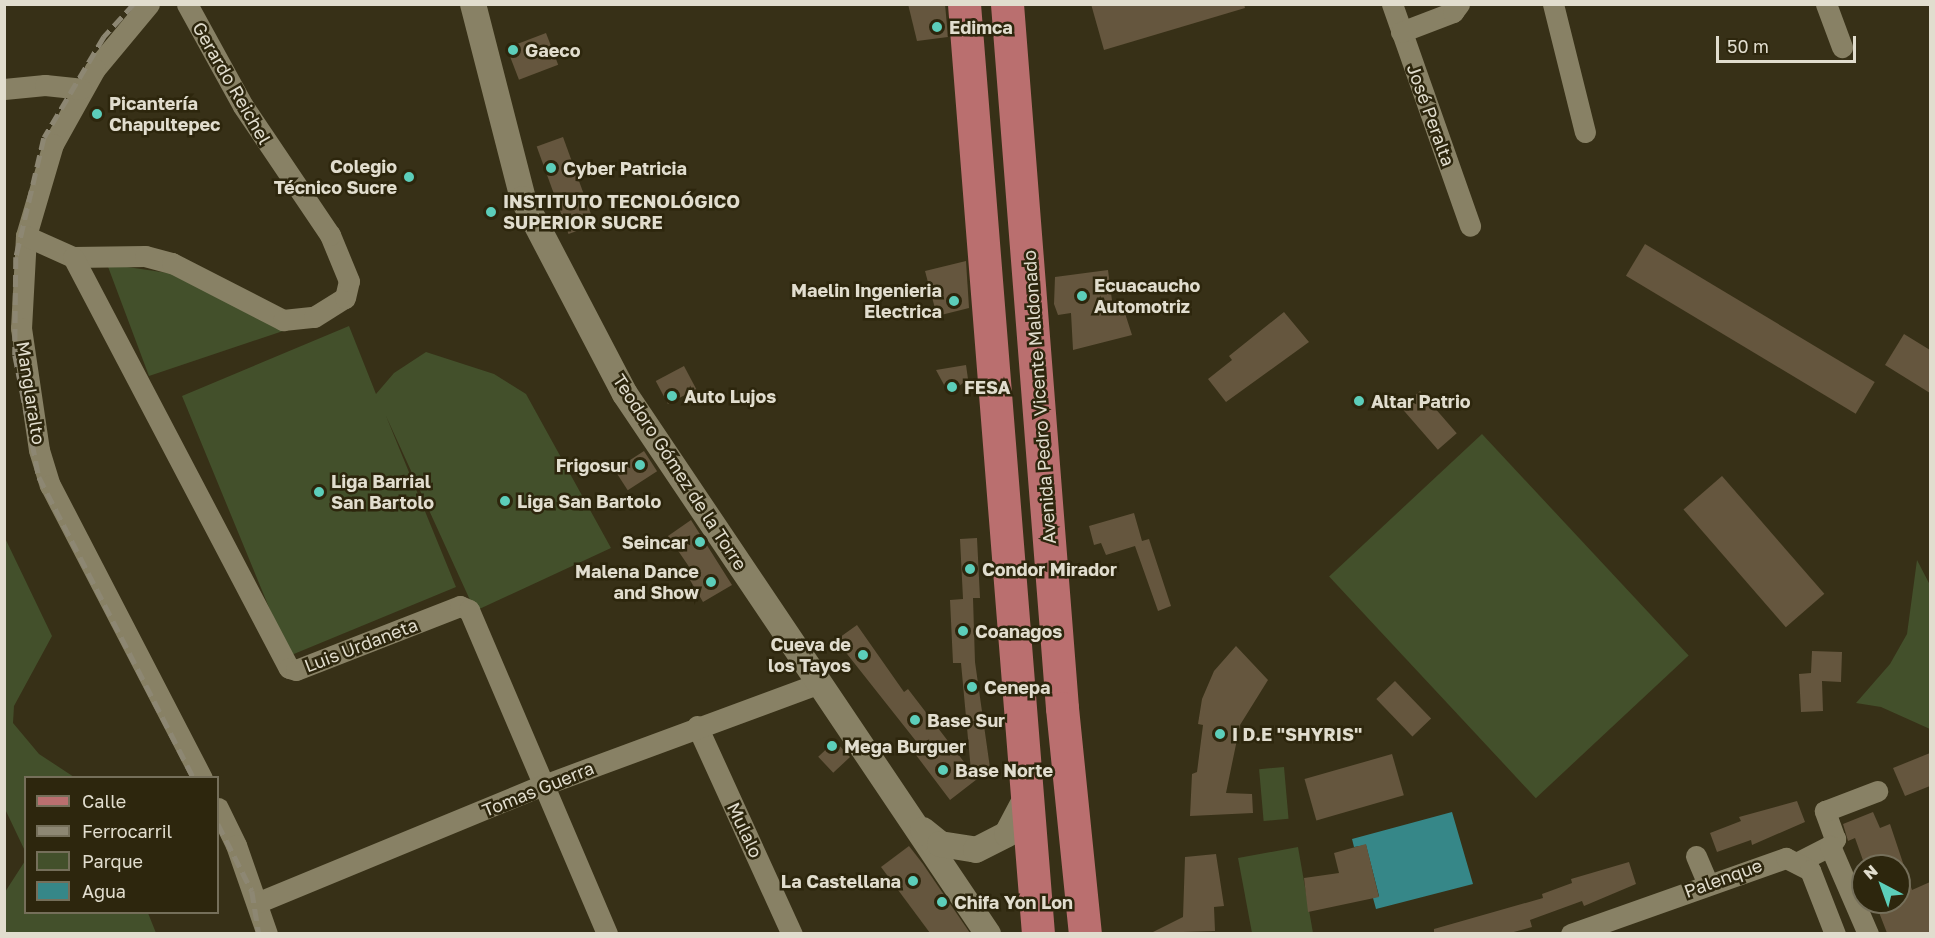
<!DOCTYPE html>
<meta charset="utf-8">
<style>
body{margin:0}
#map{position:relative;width:1935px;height:938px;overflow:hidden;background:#373017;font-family:"Golos Text",sans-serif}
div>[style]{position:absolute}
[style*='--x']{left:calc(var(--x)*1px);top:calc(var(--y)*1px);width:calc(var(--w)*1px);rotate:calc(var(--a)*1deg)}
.green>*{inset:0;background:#43502b;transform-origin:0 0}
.water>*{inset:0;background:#368788}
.building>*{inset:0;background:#65563e;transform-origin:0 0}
.minor>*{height:21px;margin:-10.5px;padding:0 10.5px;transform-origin:10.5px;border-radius:10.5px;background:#888165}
.tertiary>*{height:26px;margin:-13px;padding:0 13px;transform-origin:13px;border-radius:13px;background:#888165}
.primary>*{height:33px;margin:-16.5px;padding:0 16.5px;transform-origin:16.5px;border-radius:16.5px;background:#ba6f6f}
.rail>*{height:4.5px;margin-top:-2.25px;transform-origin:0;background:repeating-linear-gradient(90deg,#8d8773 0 12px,transparent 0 18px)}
.dots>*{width:16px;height:16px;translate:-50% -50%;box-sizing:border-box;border:3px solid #2d260d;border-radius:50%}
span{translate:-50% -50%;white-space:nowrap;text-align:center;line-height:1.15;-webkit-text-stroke:5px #2d260d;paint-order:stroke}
.poi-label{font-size:18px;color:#e1ddce;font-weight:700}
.left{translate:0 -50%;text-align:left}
.right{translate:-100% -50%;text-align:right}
.street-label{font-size:18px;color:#e1ddce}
.frame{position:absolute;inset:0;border:6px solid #e1ddce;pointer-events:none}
.legend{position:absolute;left:24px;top:776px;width:195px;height:138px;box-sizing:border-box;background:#2d260d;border:2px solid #756f5a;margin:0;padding:8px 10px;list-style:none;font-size:18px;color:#e1ddce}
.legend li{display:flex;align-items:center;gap:12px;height:30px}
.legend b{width:30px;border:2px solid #756f5a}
.north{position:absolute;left:1851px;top:854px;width:60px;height:60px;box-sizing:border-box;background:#2d260d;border:2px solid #756f5a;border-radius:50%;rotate:319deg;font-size:16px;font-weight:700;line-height:24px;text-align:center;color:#e1ddce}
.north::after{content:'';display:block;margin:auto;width:21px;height:27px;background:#5cceba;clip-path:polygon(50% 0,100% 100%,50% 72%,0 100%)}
.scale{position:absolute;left:1716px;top:36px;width:140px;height:27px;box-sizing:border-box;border:3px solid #e1ddce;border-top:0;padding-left:8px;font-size:18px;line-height:21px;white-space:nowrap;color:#e1ddce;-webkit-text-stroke:4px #2d260d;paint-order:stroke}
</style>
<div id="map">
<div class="green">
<div style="clip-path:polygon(107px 264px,175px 274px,283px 331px,149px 376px)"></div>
<div style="clip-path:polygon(349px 326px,376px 394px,394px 373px,426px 352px,494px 374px,526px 394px,611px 548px,475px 611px,386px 416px,456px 587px,289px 656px,182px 396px)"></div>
<div style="left:1482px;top:434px;width:303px;height:209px;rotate:47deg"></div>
<div style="clip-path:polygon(4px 536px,52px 636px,14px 706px,13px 723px,39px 754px,74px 777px,26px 778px,25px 851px,5px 809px)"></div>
<div style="clip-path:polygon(1917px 560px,1930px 585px,1930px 729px,1881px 707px,1856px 703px,1890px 664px,1907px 634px)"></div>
<div style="left:1284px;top:767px;width:52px;height:25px;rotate:85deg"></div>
<div style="clip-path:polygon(1298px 847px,1313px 933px,1252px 933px,1238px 858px)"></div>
<div style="clip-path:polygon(25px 861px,26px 912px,148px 913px,156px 933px,5px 933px,5px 892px)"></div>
</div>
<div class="water">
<div style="clip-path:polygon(1452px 812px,1473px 884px,1376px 909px,1373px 898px,1379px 896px,1366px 845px,1354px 847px,1352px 839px)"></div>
</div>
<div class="building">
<div style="clip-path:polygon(908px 4px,945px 4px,948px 37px,917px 41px)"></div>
<div style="clip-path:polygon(1091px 4px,1244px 4px,1245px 8px,1104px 50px)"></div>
<div style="left:546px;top:33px;width:34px;height:42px;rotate:69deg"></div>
<div style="left:563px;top:137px;width:93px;height:28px;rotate:70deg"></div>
<div style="left:1645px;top:244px;width:268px;height:37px;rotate:31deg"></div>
<div style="clip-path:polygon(966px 261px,969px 308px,937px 316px,925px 271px)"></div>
<div style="clip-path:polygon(1108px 270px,1113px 308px,1123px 307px,1132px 335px,1073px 350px,1071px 313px,1058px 315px,1054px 304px,1055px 277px)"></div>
<div style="clip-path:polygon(1284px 312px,1309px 342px,1226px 402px,1208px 379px,1232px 360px,1229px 356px)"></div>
<div style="clip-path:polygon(1904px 334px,1930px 350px,1930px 393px,1885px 365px)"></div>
<div style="clip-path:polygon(966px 365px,968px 379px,949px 394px,936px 370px)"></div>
<div style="left:684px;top:366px;width:26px;height:32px;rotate:62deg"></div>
<div style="left:1420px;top:391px;width:56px;height:25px;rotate:49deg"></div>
<div style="left:644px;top:451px;width:24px;height:35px;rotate:57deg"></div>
<div style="left:1722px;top:476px;width:156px;height:51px;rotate:49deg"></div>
<div style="clip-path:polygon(1134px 513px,1142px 541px,1149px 539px,1171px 606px,1158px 611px,1135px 546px,1106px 555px,1101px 543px,1094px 545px,1089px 526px)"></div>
<div style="clip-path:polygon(691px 520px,732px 585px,703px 602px,690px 580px,696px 577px,668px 536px)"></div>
<div style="clip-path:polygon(977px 538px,980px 598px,973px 598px,975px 662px,991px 775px,981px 776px,950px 800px,916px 755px,923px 750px,836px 640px,857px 625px,904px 692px,908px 689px,971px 771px,961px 663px,953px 663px,950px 600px,963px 599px,960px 539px)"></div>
<div style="clip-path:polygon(1236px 646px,1268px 680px,1240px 725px,1226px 793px,1252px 794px,1253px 813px,1190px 816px,1192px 774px,1197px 772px,1203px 725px,1198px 724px,1202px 699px,1214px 671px)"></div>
<div style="clip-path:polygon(1812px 651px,1842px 652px,1841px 682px,1822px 681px,1823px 711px,1801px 712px,1799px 674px,1811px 673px)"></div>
<div style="left:1395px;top:681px;width:52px;height:26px;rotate:46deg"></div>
<div style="left:835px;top:741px;width:22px;height:23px;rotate:47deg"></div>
<div style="clip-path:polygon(1930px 753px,1930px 786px,1905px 796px,1893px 768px)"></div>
<div style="left:1392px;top:754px;width:43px;height:91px;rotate:74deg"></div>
<div style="clip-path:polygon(1797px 801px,1805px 822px,1752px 845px,1751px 840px,1717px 852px,1710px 833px,1741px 821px,1739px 817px)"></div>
<div style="clip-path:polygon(1873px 812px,1880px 828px,1890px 824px,1912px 890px,1930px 882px,1930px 933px,1887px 933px,1875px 902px,1899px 902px,1899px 866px,1865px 866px,1855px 838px,1848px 841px,1843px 824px)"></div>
<div style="clip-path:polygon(1366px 844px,1379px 897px,1308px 912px,1304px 878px,1339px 873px,1334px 853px)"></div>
<div style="clip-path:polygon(909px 846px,923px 864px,970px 933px,930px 933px,881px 867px)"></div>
<div style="clip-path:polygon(1216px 854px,1224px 906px,1214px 907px,1215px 931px,1151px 933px,1183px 917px,1185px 857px)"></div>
<div style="clip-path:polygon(1629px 862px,1636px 884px,1584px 906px,1582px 901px,1530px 920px,1532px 927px,1510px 933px,1434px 933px,1434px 929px,1543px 898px,1542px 894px,1572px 883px,1571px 879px)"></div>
</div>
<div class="minor">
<div style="--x:149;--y:4;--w:85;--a:129.7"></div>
<div style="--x:95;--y:69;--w:86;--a:119.2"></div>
<div style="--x:53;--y:144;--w:96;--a:106.4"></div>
<div style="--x:26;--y:236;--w:92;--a:93.1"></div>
<div style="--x:21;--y:328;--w:123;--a:81.6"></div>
<div style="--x:39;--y:450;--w:37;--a:73"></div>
<div style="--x:50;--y:485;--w:330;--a:62.6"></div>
<div style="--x:1392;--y:4;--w:235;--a:70.6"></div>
<div style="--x:1553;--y:4;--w:132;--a:76"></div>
<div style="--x:1826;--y:4;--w:46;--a:69.6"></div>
<div style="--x:1401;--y:32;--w:56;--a:-21"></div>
<div style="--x:1453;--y:12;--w:10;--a:-53"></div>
<div style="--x:4;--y:89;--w:41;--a:-5.6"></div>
<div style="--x:45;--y:85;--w:36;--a:6"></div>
<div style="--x:26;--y:236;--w:51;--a:24.1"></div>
<div style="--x:73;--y:257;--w:72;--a:-0.8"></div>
<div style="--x:145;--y:256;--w:28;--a:15"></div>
<div style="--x:172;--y:263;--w:125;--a:27.2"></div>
<div style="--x:283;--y:320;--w:31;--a:-6"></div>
<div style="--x:314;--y:317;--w:36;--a:-32"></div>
<div style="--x:345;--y:298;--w:17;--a:-77"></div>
<div style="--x:349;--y:281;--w:50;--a:-112.4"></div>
<div style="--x:330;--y:235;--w:156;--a:-124"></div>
<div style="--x:243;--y:106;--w:116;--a:-118.8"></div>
<div style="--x:73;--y:257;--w:464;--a:62.3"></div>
<div style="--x:289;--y:668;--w:7;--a:16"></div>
<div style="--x:296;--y:670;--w:176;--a:-21.3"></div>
<div style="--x:460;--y:606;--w:10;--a:24"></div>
<div style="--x:469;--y:610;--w:352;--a:66.9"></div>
<div style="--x:697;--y:726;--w:229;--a:65.5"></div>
<div style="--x:218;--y:808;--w:41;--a:64.1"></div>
<div style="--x:236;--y:845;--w:94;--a:70.8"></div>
<div style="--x:1830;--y:846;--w:9;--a:-54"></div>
<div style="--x:1835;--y:839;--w:30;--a:-110"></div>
<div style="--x:1825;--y:811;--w:56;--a:-21"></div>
<div style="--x:1696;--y:856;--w:30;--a:67"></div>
<div style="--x:1800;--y:861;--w:34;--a:-27"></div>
<div style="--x:1830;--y:846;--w:96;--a:66.6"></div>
<div style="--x:259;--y:902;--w:305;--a:-22.4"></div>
<div style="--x:541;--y:786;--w:296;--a:-20.3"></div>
<div style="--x:1571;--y:934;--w:228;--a:-19.5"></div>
<div style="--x:1786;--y:858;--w:27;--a:27"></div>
<div style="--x:1810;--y:870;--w:69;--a:68.7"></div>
</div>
<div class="tertiary">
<div style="--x:473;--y:4;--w:201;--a:75.6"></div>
<div style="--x:523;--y:199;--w:220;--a:62.4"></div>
<div style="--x:625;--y:394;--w:651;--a:56.09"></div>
<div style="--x:923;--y:830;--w:22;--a:39"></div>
<div style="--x:940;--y:844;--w:36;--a:9"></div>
<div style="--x:976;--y:850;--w:35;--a:-27"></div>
<div style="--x:1007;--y:834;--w:36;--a:-62"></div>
</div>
<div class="primary">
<div style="--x:964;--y:4;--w:933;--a:85.45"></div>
<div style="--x:1007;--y:4;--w:706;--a:85.53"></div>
<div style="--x:1062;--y:708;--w:227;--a:84.2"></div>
</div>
<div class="rail">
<div style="--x:134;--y:4;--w:45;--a:132.3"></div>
<div style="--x:104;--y:37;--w:117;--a:120.7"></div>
<div style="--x:44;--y:138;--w:122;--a:103.2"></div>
<div style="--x:16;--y:257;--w:98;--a:90.6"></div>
<div style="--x:15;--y:355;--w:124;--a:78.9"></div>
<div style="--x:39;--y:477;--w:339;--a:62.8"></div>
<div style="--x:218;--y:824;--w:75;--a:63.1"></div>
<div style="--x:252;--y:891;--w:44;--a:80.8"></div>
</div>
<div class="dots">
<div style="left:937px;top:27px;background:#5cceba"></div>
<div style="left:513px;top:50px;background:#5cceba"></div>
<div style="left:97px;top:114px;background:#5cceba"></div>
<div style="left:551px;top:168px;background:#5cceba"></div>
<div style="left:409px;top:177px;background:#5cceba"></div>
<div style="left:491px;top:212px;background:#5cceba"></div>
<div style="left:1082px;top:296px;background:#5cceba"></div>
<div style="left:954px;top:301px;background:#5cceba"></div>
<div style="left:952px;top:387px;background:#5cceba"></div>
<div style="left:672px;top:396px;background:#5cceba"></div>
<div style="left:1359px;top:401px;background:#5cceba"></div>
<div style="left:640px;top:465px;background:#5cceba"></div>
<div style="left:319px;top:492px;background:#5cceba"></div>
<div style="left:505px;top:501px;background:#5cceba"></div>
<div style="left:700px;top:542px;background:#5cceba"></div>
<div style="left:970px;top:569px;background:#5cceba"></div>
<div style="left:711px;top:582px;background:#5cceba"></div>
<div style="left:963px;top:631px;background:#5cceba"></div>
<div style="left:863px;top:655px;background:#5cceba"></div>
<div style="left:972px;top:687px;background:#5cceba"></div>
<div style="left:915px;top:720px;background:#5cceba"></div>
<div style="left:1220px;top:734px;background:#5cceba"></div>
<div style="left:832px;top:746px;background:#5cceba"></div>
<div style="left:943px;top:770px;background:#5cceba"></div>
<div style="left:913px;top:881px;background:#5cceba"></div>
<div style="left:942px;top:902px;background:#5cceba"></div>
</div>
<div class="poi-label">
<span class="left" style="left:949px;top:27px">Edimca</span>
<span class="left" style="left:525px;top:50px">Gaeco</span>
<span class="left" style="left:109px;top:114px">Picantería<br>Chapultepec</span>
<span class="right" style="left:397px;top:177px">Colegio<br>Técnico Sucre</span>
<span class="left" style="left:563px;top:168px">Cyber Patricia</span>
<span class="left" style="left:503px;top:212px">INSTITUTO TECNOLÓGICO<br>SUPERIOR SUCRE</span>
<span class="left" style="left:1094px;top:296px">Ecuacaucho<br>Automotriz</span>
<span class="right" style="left:942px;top:301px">Maelin Ingenieria<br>Electrica</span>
<span class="left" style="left:964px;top:387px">FESA</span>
<span class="left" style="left:684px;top:396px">Auto Lujos</span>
<span class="left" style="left:1371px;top:401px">Altar Patrio</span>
<span class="right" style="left:628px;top:465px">Frigosur</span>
<span class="left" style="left:331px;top:492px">Liga Barrial<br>San Bartolo</span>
<span class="left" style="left:517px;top:501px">Liga San Bartolo</span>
<span class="right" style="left:688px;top:542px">Seincar</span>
<span class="left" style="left:982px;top:569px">Condor Mirador</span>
<span class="right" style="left:699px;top:582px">Malena Dance<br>and Show</span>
<span class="left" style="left:975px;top:631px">Coanagos</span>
<span class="right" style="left:851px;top:655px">Cueva de<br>los Tayos</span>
<span class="left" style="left:984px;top:687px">Cenepa</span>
<span class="left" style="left:927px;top:720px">Base Sur</span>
<span class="left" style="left:1232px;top:734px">I D.E "SHYRIS"</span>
<span class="left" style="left:844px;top:746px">Mega Burguer</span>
<span class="left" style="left:955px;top:770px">Base Norte</span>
<span class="right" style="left:901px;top:881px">La Castellana</span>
<span class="left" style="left:954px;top:902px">Chifa Yon Lon</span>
</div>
<div class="street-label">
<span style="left:232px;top:83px;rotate:60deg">Gerardo Reichel</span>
<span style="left:1431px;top:115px;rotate:70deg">José Peralta</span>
<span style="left:31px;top:393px;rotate:81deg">Manglaralto</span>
<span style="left:1039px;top:397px;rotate:-94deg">Avenida Pedro Vicente Maldonado</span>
<span style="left:680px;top:472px;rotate:57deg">Teodoro Gómez de la Torre</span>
<span style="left:361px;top:645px;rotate:-21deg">Luis Urdaneta</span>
<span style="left:538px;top:789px;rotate:-22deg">Tomas Guerra</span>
<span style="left:745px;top:830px;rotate:65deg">Mulalo</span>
<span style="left:1723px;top:878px;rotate:-20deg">Palenque</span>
</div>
<div class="frame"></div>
<ul class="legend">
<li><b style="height:8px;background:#ba6f6f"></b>Calle</li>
<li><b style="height:8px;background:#8d8773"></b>Ferrocarril</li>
<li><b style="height:16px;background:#43502b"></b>Parque</li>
<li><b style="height:16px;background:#368788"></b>Agua</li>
</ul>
<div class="north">N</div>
<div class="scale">50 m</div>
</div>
